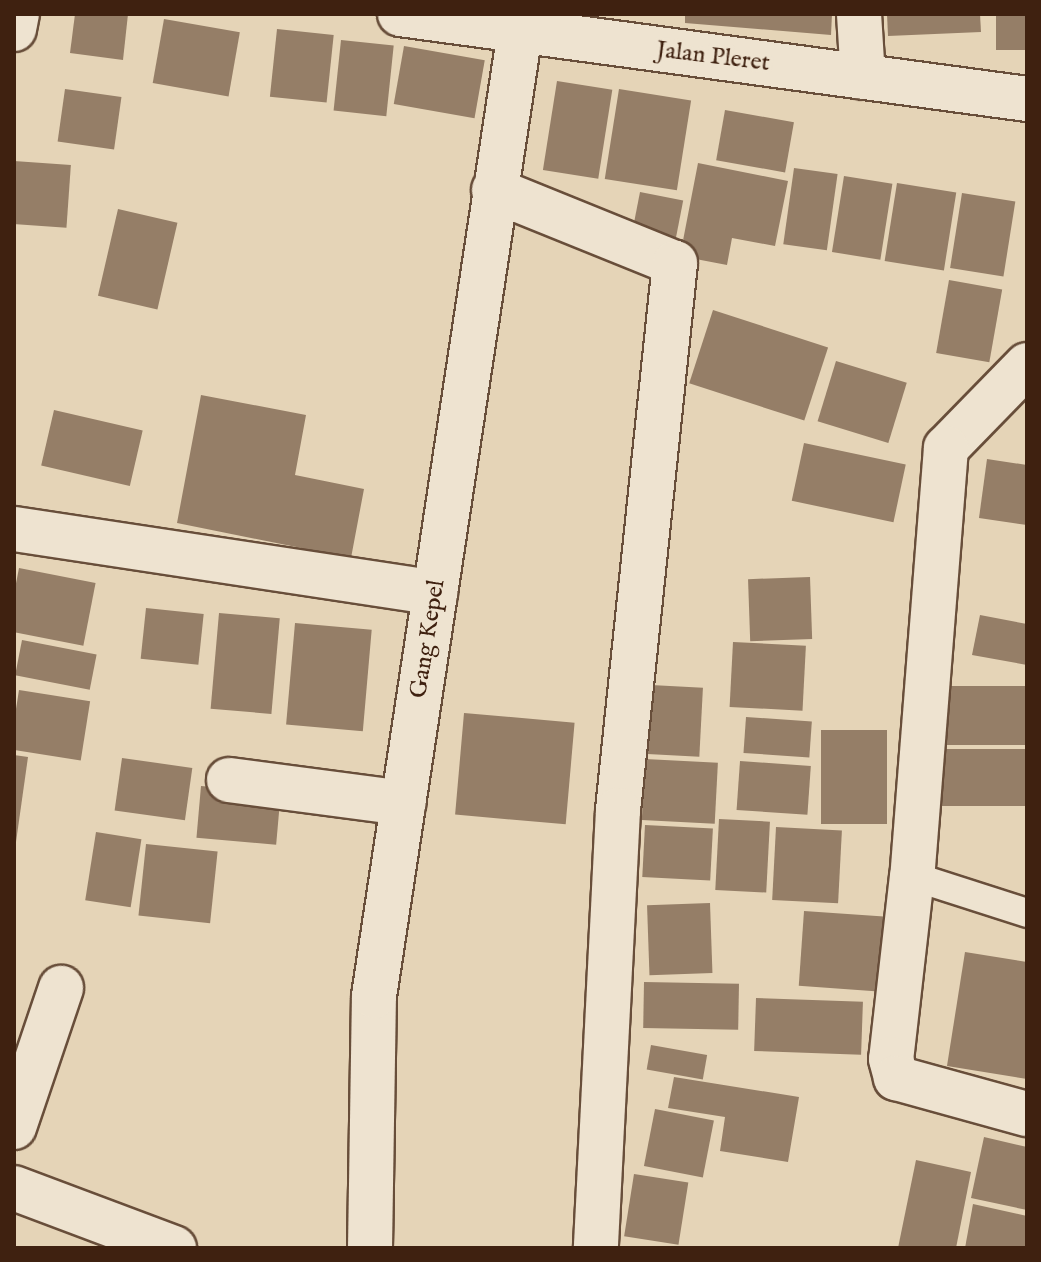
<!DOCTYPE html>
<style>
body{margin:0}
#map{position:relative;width:1041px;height:1262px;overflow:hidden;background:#e5d4b7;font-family:"IM FELL English",serif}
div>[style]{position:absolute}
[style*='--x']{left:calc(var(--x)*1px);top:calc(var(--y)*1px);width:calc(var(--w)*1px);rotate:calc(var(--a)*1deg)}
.building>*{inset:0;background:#957e67;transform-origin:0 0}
.roads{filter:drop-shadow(2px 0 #684e3a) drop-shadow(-2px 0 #684e3a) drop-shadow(0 2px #684e3a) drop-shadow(0 -2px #684e3a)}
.service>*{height:28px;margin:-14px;padding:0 14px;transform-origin:14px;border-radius:14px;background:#eee3d0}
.minor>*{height:44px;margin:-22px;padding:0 22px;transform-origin:22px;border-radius:22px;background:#eee3d0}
.secondary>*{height:44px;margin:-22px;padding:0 22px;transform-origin:22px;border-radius:22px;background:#eee3d0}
span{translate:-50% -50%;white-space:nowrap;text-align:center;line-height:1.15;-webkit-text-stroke:7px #eee3d0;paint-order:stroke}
.street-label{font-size:24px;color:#3f2110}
.frame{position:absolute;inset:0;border:16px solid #3f2110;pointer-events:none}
</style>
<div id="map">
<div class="building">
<div style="clip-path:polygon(75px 14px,128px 14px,123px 60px,70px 53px)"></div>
<div style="clip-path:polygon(685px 14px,832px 14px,831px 35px,685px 23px)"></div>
<div style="clip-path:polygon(887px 14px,980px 14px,981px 32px,888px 36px)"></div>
<div style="left:996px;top:14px;width:31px;height:36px"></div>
<div style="left:164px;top:19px;width:77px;height:65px;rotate:10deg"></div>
<div style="left:277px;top:29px;width:57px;height:68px;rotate:6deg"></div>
<div style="left:341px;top:40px;width:53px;height:71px;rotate:6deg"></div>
<div style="left:404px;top:46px;width:82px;height:59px;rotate:10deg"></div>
<div style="left:557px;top:81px;width:56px;height:90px;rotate:9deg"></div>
<div style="left:65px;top:89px;width:57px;height:53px;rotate:8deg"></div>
<div style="left:619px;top:89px;width:73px;height:91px;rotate:9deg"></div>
<div style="left:725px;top:110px;width:70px;height:51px;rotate:10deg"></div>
<div style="left:14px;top:161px;width:57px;height:63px;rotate:4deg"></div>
<div style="clip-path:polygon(698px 163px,788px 181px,775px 246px,732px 238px,727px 265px,680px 256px)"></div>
<div style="left:794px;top:168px;width:44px;height:77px;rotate:8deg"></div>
<div style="left:844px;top:176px;width:49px;height:77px;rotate:9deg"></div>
<div style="left:897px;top:183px;width:60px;height:79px;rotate:9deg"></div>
<div style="left:640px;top:192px;width:44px;height:49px;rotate:11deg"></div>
<div style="left:962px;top:193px;width:54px;height:76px;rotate:9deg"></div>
<div style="left:118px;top:209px;width:61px;height:89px;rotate:13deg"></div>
<div style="left:949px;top:280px;width:54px;height:74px;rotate:10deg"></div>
<div style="left:713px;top:310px;width:121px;height:77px;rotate:18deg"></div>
<div style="left:836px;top:361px;width:74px;height:63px;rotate:17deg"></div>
<div style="clip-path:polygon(201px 395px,306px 415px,295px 475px,364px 489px,351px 558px,177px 523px)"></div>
<div style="left:54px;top:410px;width:91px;height:57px;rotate:13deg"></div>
<div style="left:804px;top:443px;width:104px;height:59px;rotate:12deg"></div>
<div style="clip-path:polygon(987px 459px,1027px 465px,1027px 525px,979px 518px)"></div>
<div style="left:19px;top:568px;width:78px;height:64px;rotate:11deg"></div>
<div style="left:810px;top:577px;width:62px;height:62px;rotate:88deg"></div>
<div style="left:146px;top:608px;width:58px;height:51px;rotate:6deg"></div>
<div style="left:219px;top:613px;width:61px;height:96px;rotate:5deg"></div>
<div style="clip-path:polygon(980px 615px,1027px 624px,1027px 665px,972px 655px)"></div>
<div style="left:295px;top:623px;width:77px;height:102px;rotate:5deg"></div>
<div style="left:22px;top:640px;width:76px;height:36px;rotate:11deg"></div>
<div style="left:733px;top:642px;width:73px;height:65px;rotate:3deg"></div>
<div style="left:651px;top:685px;width:52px;height:69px;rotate:3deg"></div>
<div style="left:1027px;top:686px;width:59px;height:92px;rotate:90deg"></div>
<div style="left:19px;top:690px;width:72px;height:60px;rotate:9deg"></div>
<div style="left:464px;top:713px;width:111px;height:102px;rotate:5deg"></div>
<div style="left:746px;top:717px;width:66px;height:36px;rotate:4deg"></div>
<div style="left:821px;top:730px;width:66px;height:94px"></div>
<div style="left:941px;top:749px;width:86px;height:57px"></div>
<div style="clip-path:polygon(14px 755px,28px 757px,16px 842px,14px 842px)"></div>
<div style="left:122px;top:758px;width:71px;height:53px;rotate:8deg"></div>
<div style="left:645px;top:759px;width:73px;height:61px;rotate:3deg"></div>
<div style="left:740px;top:761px;width:71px;height:49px;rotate:4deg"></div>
<div style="left:201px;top:786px;width:80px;height:52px;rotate:5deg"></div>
<div style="left:719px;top:819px;width:51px;height:71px;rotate:3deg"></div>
<div style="left:645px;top:825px;width:68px;height:52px;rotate:3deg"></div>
<div style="left:776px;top:827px;width:66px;height:73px;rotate:3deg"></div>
<div style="left:96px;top:832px;width:46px;height:69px;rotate:9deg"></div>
<div style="left:146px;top:844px;width:72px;height:72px;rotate:6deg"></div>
<div style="left:710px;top:903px;width:70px;height:63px;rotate:88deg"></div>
<div style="left:804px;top:911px;width:80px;height:75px;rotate:4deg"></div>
<div style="clip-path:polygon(965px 952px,1027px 962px,1027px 1079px,947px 1066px)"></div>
<div style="left:644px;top:982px;width:95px;height:46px;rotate:1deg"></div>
<div style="left:756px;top:998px;width:107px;height:53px;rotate:2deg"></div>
<div style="left:651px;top:1045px;width:57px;height:25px;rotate:10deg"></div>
<div style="clip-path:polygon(674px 1077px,799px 1097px,788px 1162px,720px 1151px,725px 1117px,668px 1108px)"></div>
<div style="left:655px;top:1109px;width:60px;height:58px;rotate:11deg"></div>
<div style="clip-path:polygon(984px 1137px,1027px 1147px,1027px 1210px,971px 1198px)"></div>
<div style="clip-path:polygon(916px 1160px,971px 1172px,956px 1248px,898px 1248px)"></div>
<div style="left:634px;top:1174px;width:55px;height:63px;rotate:9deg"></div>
<div style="clip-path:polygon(973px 1204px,1027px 1216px,1027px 1248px,965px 1248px)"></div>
</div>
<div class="roads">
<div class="service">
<div style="--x:912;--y:876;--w:121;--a:17.8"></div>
</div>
<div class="minor">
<div style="--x:859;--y:14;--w:63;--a:86.4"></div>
<div style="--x:14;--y:29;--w:15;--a:-79"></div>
<div style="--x:494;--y:190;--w:195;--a:22"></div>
<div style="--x:675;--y:263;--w:550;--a:95.95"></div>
<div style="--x:618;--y:810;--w:439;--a:92.9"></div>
<div style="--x:1027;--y:365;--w:116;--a:134.3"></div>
<div style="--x:946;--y:448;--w:429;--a:94.5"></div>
<div style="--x:912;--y:876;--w:184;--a:96.5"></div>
<div style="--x:891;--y:1059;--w:20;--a:75"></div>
<div style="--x:896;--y:1078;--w:136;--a:15.4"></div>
<div style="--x:14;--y:529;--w:426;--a:8.6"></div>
<div style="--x:229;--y:780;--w:176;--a:7.5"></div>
<div style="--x:14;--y:1127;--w:147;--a:-71.3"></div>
<div style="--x:14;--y:1188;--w:171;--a:20.6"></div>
<div style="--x:370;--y:1248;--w:252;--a:-89.1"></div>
<div style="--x:374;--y:996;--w:975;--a:-81.39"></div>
</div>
<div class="secondary">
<div style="--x:400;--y:14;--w:633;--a:7.72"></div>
</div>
</div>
<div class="street-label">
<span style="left:713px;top:57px;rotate:7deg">Jalan Pleret</span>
<span style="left:428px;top:639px;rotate:-81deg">Gang Kepel</span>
</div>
<div class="frame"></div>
</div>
